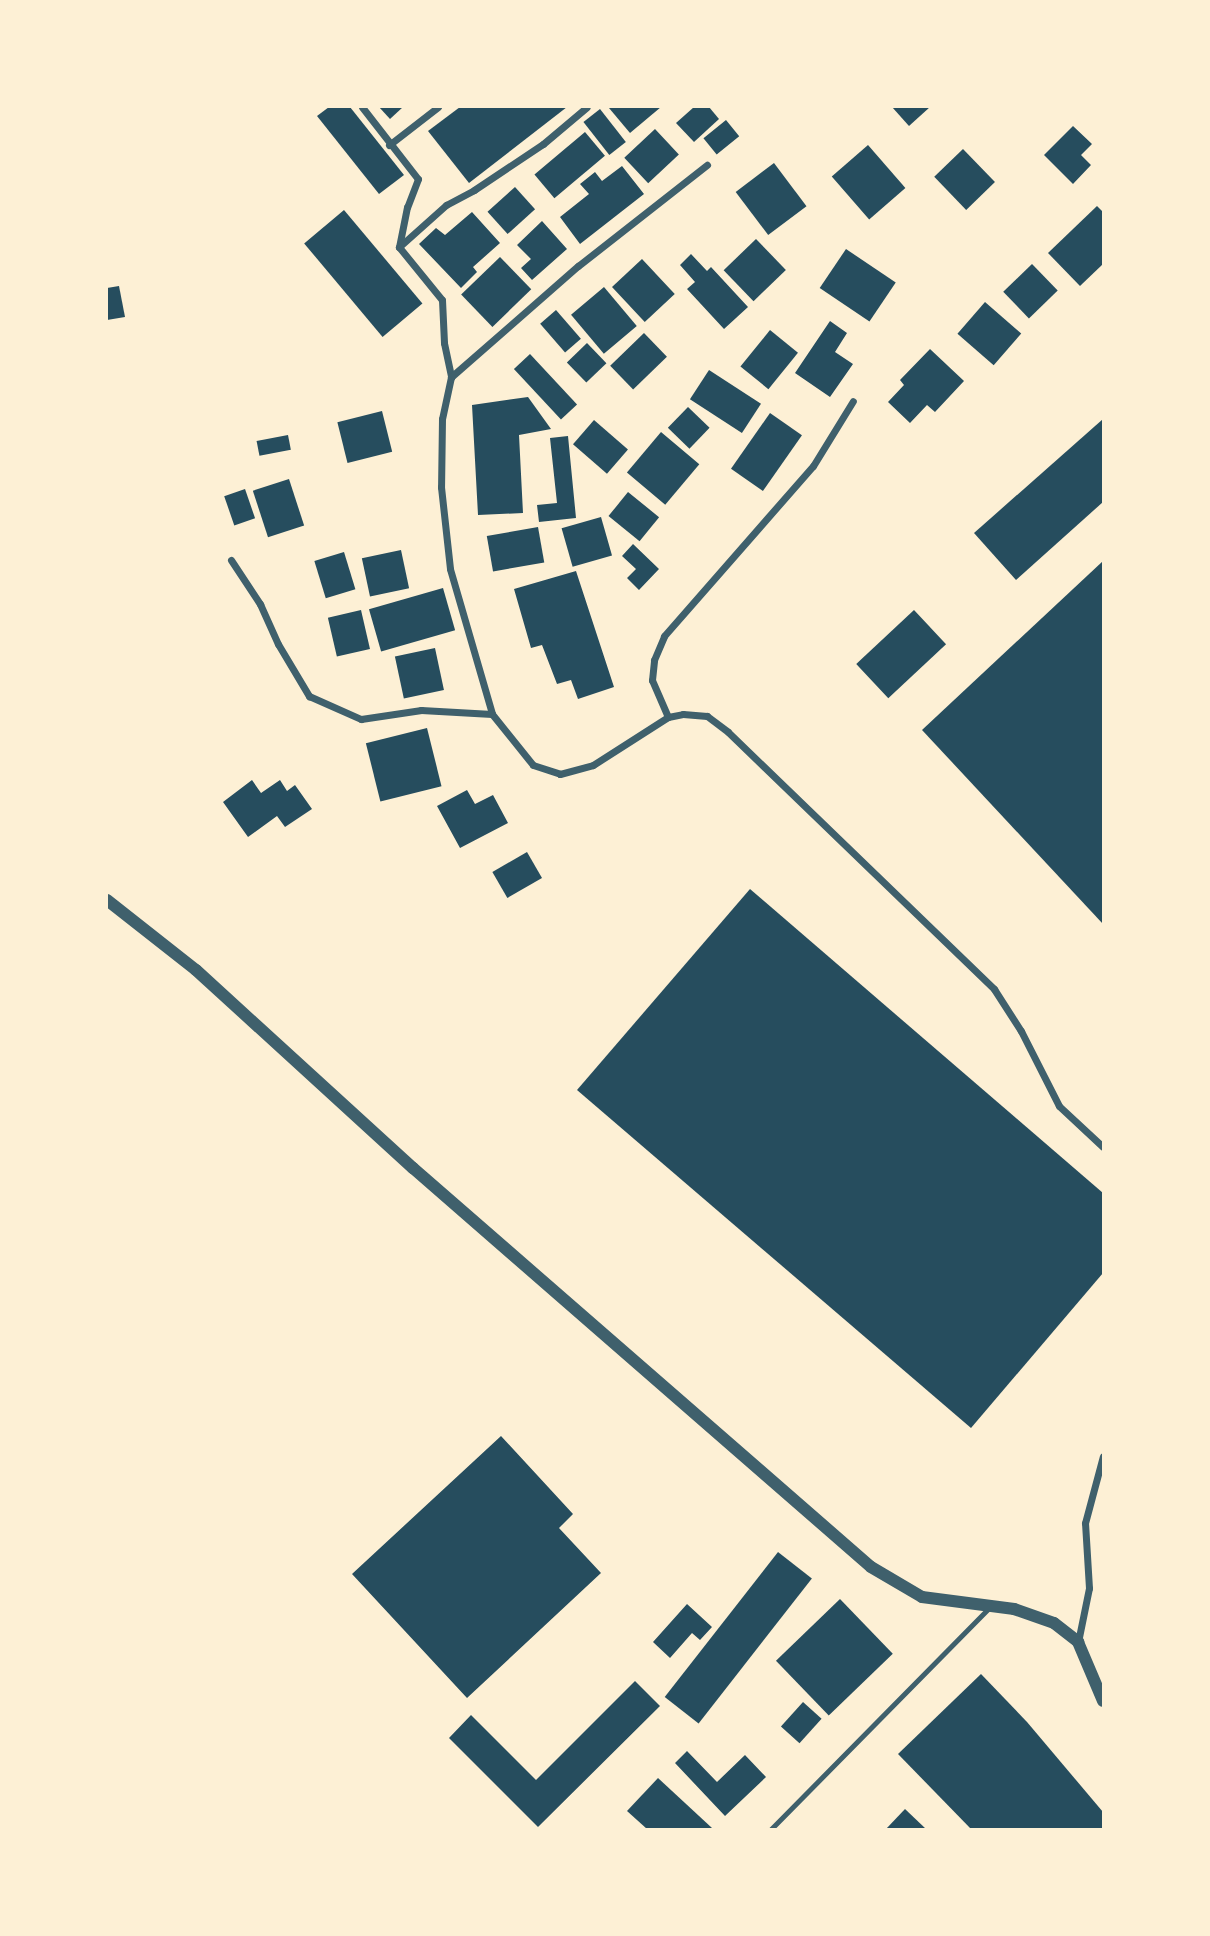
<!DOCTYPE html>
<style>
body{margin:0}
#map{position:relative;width:1210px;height:1936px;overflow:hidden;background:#fdf0d5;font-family:"PT Sans",sans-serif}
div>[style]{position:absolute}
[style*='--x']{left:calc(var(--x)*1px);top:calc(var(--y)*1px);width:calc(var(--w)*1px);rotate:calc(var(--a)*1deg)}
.building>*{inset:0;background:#264d5e;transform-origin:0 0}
.service>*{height:5px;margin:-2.5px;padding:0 2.5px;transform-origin:2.5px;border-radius:2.5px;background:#3f606c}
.minor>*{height:7px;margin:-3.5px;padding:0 3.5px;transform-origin:3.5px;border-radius:3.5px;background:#3f606c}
.tertiary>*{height:12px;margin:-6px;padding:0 6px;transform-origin:6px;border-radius:6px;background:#3f606c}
span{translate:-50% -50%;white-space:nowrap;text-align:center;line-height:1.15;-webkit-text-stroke:6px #fdf0d5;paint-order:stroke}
.frame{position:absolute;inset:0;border:108px solid #fdf0d5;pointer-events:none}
</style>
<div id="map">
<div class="building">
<div style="clip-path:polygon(329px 107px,350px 107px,404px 175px,379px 194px,317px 116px)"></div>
<div style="clip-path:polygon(379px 107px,403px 107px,390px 119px)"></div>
<div style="clip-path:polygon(460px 107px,567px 107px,469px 183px,428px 131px)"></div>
<div style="clip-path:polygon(611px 107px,661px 107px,630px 133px,609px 108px)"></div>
<div style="clip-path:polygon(694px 107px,709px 107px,719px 119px,694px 142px,676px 123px)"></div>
<div style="clip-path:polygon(892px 107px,930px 107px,909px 126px)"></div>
<div style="left:600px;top:109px;width:42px;height:21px;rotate:52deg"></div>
<div style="left:726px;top:120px;width:21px;height:29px;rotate:51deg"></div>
<div style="clip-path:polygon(1073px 126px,1092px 144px,1081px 155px,1091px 165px,1073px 184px,1044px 155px)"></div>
<div style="left:655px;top:129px;width:35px;height:42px;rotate:47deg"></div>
<div style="left:585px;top:132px;width:31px;height:66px;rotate:50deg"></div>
<div style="left:868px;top:145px;width:57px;height:48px;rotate:49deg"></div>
<div style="left:963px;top:149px;width:46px;height:40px;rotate:46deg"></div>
<div style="left:774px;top:163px;width:54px;height:48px;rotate:53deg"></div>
<div style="clip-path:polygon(622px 166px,644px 194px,580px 244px,560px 217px,589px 194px,580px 184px,595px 172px,602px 181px)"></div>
<div style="left:515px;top:187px;width:30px;height:37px;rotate:48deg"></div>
<div style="clip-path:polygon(1097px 206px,1103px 212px,1103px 264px,1080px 286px,1048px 253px)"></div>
<div style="left:344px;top:210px;width:122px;height:52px;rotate:50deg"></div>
<div style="clip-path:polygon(472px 212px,500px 243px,473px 267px,477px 272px,461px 288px,419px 244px,436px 228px,445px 235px)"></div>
<div style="clip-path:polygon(542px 221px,567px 249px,532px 280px,521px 268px,531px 259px,517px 245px)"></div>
<div style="left:756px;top:239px;width:43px;height:45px;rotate:46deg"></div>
<div style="left:846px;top:249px;width:60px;height:47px;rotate:34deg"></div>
<div style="clip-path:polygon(691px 254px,707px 271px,711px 267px,748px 307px,724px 329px,687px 289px,695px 282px,680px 265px)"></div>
<div style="left:500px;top:257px;width:45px;height:54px;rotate:46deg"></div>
<div style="left:642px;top:259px;width:48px;height:41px;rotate:47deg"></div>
<div style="left:1032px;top:264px;width:37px;height:40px;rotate:46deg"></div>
<div style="clip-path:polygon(119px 286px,125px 317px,107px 320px,107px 288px)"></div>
<div style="left:604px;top:287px;width:51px;height:43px;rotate:50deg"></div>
<div style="left:985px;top:302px;width:48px;height:42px;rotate:41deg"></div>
<div style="left:556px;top:310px;width:38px;height:21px;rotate:49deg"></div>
<div style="clip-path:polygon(830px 321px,847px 333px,835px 352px,853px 364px,830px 397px,795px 373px)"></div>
<div style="left:770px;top:330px;width:36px;height:47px;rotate:39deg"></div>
<div style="left:644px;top:333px;width:33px;height:47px;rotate:46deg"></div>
<div style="left:587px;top:343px;width:28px;height:28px;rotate:46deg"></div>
<div style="clip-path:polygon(930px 349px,964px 381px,935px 412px,927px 405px,910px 423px,888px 402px,904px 385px,900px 380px)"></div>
<div style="left:530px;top:354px;width:69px;height:22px;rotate:47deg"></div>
<div style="left:709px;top:370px;width:62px;height:35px;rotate:33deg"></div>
<div style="clip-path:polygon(528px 397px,551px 429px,519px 435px,523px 513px,478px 515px,472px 405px)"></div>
<div style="left:688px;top:407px;width:30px;height:29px;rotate:44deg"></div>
<div style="left:382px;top:411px;width:42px;height:46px;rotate:76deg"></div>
<div style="left:770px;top:413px;width:39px;height:68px;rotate:35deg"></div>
<div style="clip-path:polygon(1103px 419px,1103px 502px,1016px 580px,974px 533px)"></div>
<div style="left:594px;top:420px;width:45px;height:32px;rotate:41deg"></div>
<div style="left:661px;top:432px;width:50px;height:53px;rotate:40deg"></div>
<div style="left:288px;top:435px;width:15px;height:32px;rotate:79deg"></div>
<div style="clip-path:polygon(568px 436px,576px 518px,539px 522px,537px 505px,557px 503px,550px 438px)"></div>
<div style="left:289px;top:479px;width:49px;height:38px;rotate:72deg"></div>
<div style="left:245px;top:489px;width:31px;height:22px;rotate:71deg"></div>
<div style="left:628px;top:492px;width:40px;height:31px;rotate:39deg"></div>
<div style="left:601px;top:517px;width:40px;height:41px;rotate:74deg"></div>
<div style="left:538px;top:527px;width:36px;height:52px;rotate:80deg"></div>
<div style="clip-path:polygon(633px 544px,659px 569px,639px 590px,627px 578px,636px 569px,622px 556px)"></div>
<div style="left:401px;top:550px;width:39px;height:40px;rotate:78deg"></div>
<div style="left:344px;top:552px;width:39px;height:31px;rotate:73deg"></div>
<div style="clip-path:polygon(1103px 561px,1103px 924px,922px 730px)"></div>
<div style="clip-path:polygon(576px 571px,614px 687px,578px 699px,571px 680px,557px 684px,542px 645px,531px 648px,514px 589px)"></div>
<div style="left:443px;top:588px;width:44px;height:77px;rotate:74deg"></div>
<div style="left:361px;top:610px;width:40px;height:34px;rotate:77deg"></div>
<div style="left:914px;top:610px;width:47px;height:79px;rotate:47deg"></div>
<div style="left:435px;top:648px;width:43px;height:41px;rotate:78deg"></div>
<div style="left:427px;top:728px;width:60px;height:63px;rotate:76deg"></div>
<div style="clip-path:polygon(252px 780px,261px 793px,280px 780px,287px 791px,295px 785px,312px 809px,285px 827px,277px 816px,248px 837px,223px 802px)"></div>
<div style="clip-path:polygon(467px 790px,475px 804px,493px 795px,508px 823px,460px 848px,437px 806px)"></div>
<div style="left:527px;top:852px;width:30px;height:40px;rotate:60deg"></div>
<div style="clip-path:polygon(750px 889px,1103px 1193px,1103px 1273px,971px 1428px,577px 1090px)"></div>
<div style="clip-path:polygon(501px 1436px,573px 1514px,559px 1528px,601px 1573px,467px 1698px,352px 1574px)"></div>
<div style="left:778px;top:1552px;width:43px;height:184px;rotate:38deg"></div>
<div style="left:840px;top:1599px;width:76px;height:89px;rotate:46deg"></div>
<div style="clip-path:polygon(687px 1604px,712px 1627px,700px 1640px,692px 1633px,670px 1658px,653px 1642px)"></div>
<div style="clip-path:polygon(981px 1674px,1027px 1722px,1103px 1812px,1103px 1829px,971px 1829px,898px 1754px)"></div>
<div style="clip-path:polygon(635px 1681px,660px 1706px,538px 1827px,449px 1738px,471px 1715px,536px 1780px)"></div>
<div style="left:803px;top:1702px;width:25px;height:33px;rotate:42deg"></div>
<div style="clip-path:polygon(687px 1751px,717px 1782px,745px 1755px,766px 1777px,725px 1816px,675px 1763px)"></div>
<div style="clip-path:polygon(658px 1778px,712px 1828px,711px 1829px,647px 1829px,627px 1811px)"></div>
<div style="clip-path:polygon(905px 1809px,926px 1829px,886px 1829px)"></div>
</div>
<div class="service">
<div style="--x:771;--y:1829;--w:312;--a:-45.4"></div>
</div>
<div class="minor">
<div style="--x:362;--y:107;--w:91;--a:52.1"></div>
<div style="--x:418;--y:179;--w:30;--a:111"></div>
<div style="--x:407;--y:207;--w:41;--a:101.3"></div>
<div style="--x:399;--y:247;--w:68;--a:50.9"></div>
<div style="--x:442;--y:300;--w:43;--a:87.3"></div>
<div style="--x:444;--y:343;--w:35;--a:78"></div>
<div style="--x:451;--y:377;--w:43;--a:102.1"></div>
<div style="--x:442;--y:419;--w:68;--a:90.8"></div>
<div style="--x:441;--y:487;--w:82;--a:83.7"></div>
<div style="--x:450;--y:569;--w:151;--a:73.8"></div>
<div style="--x:492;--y:714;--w:65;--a:51.2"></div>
<div style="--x:533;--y:765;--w:28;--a:18"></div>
<div style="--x:560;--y:774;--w:34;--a:-15"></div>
<div style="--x:593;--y:765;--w:89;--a:-32.6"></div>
<div style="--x:668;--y:717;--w:15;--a:-11"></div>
<div style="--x:683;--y:714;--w:24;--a:5"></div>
<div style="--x:707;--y:716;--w:26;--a:37"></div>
<div style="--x:728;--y:732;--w:370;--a:44"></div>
<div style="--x:994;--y:989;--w:50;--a:57.3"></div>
<div style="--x:1021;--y:1031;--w:84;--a:63.1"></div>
<div style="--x:1059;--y:1106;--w:60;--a:43"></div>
<div style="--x:389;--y:145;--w:62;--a:-37.8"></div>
<div style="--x:399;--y:247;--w:63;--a:-41.8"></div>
<div style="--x:446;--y:205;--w:32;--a:-28"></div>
<div style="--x:474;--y:190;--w:83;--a:-33.7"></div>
<div style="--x:543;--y:144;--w:57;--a:-40.1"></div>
<div style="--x:451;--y:377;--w:169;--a:-41.2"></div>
<div style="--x:578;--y:266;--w:164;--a:-38.1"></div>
<div style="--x:231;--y:560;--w:53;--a:56.6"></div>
<div style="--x:260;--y:604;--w:44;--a:65.8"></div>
<div style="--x:278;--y:644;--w:61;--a:59.2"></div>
<div style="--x:309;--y:696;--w:57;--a:23.9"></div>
<div style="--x:361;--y:719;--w:61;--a:-8.5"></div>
<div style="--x:421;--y:710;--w:71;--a:3.2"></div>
<div style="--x:668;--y:717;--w:40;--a:-113.4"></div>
<div style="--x:652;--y:680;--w:20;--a:-84"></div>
<div style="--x:654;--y:660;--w:26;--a:-67"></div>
<div style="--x:664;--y:636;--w:226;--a:-48.8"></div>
<div style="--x:813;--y:466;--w:76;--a:-58.4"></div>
<div style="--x:1078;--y:1642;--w:55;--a:-78.5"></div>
<div style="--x:1089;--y:1588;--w:65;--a:-93.5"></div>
<div style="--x:1085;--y:1523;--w:69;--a:-75"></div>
</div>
<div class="tertiary">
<div style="--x:107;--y:900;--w:113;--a:38.2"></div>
<div style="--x:196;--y:970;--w:294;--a:42.4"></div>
<div style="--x:413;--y:1168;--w:607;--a:41.06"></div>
<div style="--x:871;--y:1567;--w:59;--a:30.5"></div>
<div style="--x:922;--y:1597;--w:93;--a:7.4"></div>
<div style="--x:1014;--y:1609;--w:42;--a:19.3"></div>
<div style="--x:1054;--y:1623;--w:31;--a:38"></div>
<div style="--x:1078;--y:1642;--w:64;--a:67"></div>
</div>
<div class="frame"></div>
</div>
